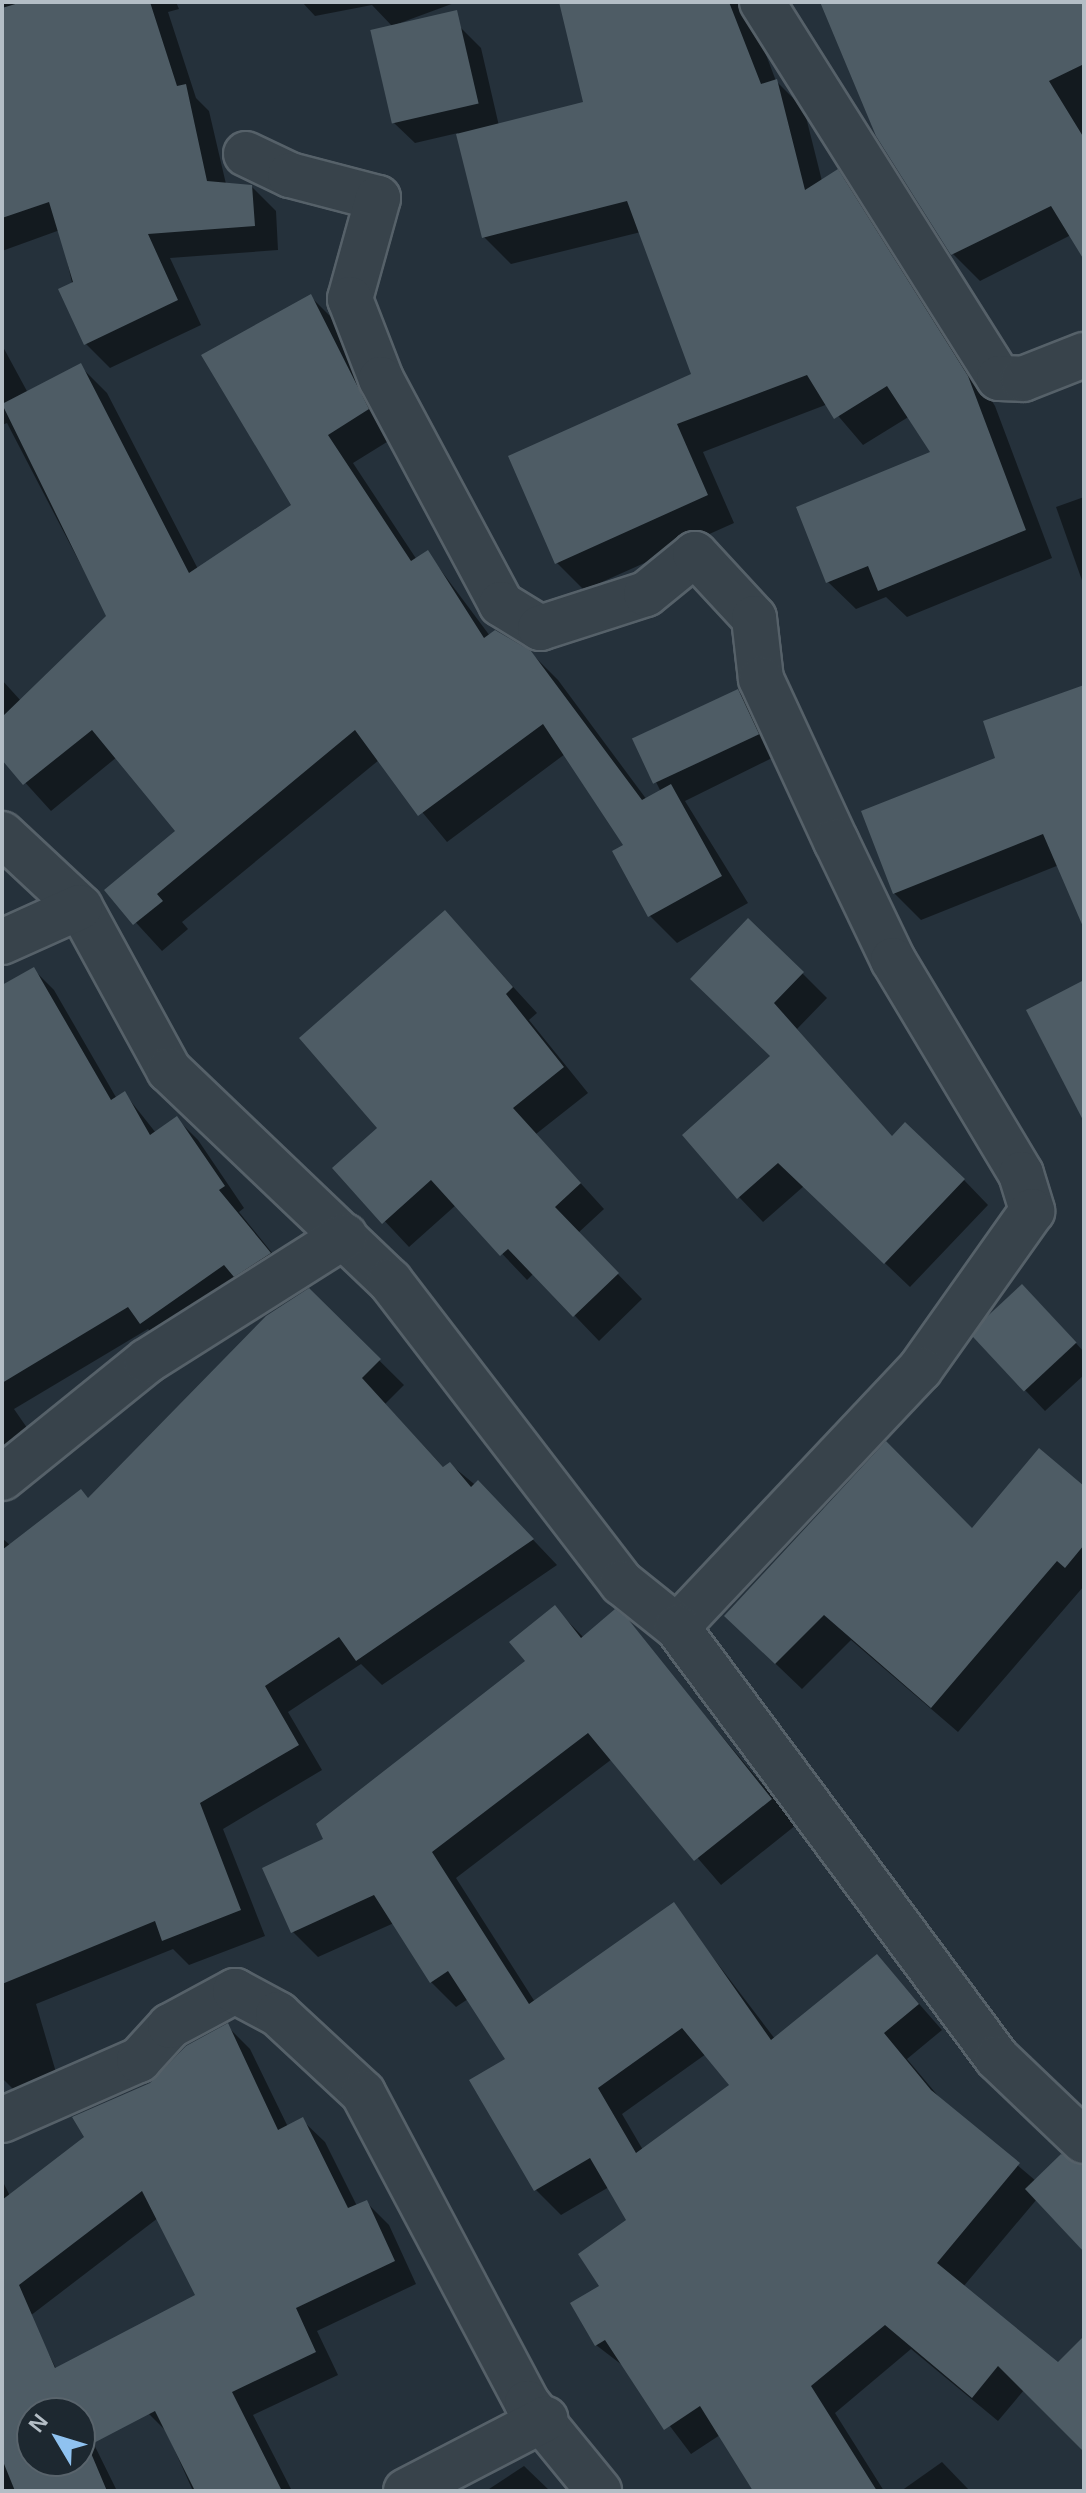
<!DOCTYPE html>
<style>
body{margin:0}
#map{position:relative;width:1086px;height:2493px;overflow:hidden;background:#25313b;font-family:Helvetica,sans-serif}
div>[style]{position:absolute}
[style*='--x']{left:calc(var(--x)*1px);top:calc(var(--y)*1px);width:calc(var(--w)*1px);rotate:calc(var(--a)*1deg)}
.shadow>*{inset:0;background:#0007}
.building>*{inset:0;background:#4e5c65;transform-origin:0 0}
.roads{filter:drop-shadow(2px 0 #566169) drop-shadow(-2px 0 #566169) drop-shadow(0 2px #566169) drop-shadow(0 -2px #566169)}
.minor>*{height:44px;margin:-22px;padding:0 22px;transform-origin:22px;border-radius:22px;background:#38434b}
span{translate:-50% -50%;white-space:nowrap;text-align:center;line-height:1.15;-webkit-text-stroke:7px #1d2830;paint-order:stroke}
.frame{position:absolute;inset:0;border:4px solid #b4bec6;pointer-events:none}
.north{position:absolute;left:16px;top:2397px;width:80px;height:80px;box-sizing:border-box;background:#1d2830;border:2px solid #59646c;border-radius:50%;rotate:308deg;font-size:22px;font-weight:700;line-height:32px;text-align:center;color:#b4bec6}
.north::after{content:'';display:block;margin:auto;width:28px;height:36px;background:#8fc2f0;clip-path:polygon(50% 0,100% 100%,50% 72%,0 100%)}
</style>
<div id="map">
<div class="shadow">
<div style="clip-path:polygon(2px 2px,176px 2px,179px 9px,168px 12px,196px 98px,209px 111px,226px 184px,252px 187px,276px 211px,278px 250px,170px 258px,201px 325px,110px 368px,86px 344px,60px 230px,2px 251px)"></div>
<div style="clip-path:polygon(302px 2px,457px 2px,392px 26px,372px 5px,315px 16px)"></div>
<div style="clip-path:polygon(564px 2px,746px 2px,776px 81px,804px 109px,822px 181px,837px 171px,865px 199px,995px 406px,1052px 558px,907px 617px,886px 597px,856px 609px,828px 582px,934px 453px,910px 416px,863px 445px,828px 404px,703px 452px,734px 523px,584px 590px,557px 563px,694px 375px,641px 232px,511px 264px,484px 237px,458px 133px,415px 143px,394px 123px,460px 27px,481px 48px,499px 126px,586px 104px)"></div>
<div style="clip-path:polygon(822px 2px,1084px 2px,1084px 256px,1071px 235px,980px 281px,953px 254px)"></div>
<div style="clip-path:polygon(311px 297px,338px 324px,395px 437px,353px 463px,417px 560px,428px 553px,490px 636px,530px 652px,558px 680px,647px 800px,661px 792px,636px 742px,738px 691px,758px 712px,778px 755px,685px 801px,748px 903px,677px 943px,650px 916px,626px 845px,565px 754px,447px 842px,379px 760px,182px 922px,188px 929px,162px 951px,107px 891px,178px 832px,117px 757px,51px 811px,2px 757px,2px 680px,21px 701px,108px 617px,7px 423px,2px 425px,2px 345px,28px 393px,80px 366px,107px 393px,198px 569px,294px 506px)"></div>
<div style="clip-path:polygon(1084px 497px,1084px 586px,1056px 507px)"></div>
<div style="clip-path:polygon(1084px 718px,1084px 924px,1059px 865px,921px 920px,894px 893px,998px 759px)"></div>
<div style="clip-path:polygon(445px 912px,537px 1013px,529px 1020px,588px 1093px,536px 1134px,604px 1209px,578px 1233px,642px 1299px,599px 1341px,534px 1273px,527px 1280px,456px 1205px,409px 1247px,335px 1168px,380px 1128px)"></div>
<div style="clip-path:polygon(33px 969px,54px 990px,117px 1099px,125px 1094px,156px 1133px,177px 1119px,198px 1140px,244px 1208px,239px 1212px,290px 1275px,163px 1344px,148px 1329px,14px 1409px,32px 1435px,2px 1456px,2px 987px)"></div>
<div style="clip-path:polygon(802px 973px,827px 998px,797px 1029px,893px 1138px,964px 1180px,988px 1205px,910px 1287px,804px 1186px,763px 1222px,739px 1197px,773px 1057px,717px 1003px)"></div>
<div style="clip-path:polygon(309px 1291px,404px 1385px,385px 1404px,445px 1469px,450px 1464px,503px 1508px,557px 1565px,382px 1685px,361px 1664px,288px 1712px,322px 1770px,223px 1829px,265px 1936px,189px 1965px,173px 1949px,36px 2004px,60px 2086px,22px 2098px,2px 2078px,2px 1538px,11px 1546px,89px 1500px)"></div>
<div style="clip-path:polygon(1043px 1307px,1084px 1352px,1084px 1375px,1045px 1411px,1025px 1390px)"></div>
<div style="clip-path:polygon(1084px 1489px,1084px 1586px,958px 1732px,851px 1640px,802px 1689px,753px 1642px,972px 1531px)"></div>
<div style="clip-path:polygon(evenodd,555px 1608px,584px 1638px,626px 1621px,796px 1825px,721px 1885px,612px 1759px,456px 1878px,535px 2002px,673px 1905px,775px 2039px,877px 1956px,942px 2030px,907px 2059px,944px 2103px,1036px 2181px,1084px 2176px,1084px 2248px,1037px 2199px,963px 2287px,1058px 2364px,1084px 2339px,1084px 2450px,1024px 2390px,998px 2421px,911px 2349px,835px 2413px,884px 2491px,755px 2491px,720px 2435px,691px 2454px,626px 2368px,596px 2345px,629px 2220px,609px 2187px,561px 2215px,536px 2190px,507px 2060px,468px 1999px,456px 2007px,431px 1982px,394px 1923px,318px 1957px,293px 1932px,325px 1840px,528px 1662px,555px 1608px,706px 2054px,732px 2085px,643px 2150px,622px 2114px,706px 2054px)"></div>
<div style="clip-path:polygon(227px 2026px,250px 2049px,288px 2127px,302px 2120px,325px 2142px,357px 2206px,366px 2202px,389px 2225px,416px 2284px,317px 2331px,338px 2375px,253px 2415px,292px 2491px,193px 2491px,166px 2431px,149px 2414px,198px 2296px,158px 2218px,30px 2316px,78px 2413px,32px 2413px,32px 2461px,80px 2461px,80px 2416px,117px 2491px,2px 2491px,2px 2180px,10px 2196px)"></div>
<div style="clip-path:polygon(942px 2462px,970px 2491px,901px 2491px)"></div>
<div style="clip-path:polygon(524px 2466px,550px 2491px,486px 2491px)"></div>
</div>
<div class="building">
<div style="clip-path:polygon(22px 2px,150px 2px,177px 86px,186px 84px,207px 181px,252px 185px,255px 226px,148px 234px,178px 300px,84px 345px,58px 289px,73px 282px,49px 202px,2px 218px,2px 8px)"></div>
<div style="clip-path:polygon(559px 2px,729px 2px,761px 84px,777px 79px,805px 190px,838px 169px,968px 376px,1026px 530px,878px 591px,868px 566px,826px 583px,796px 507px,930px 452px,887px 386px,834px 419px,807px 375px,677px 424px,708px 495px,555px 564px,508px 456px,691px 374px,627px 201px,482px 238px,456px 134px,583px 102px)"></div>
<div style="clip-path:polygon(820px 2px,1084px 2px,1084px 64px,1049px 81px,1084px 138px,1084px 260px,1051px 206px,951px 255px,876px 136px)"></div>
<div style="left:457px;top:10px;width:96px;height:89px;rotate:77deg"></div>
<div style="clip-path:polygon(311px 294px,369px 409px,328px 435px,411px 561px,428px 550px,484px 638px,495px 630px,531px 651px,642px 800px,671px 784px,722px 876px,648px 917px,612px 851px,623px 845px,543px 724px,418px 816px,355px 730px,157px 894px,163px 901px,133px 925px,104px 890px,175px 831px,92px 730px,23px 785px,2px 760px,2px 717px,106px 616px,2px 404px,81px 363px,189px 573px,291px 505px,201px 355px)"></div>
<div style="clip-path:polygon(1084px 685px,1084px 929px,1043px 834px,893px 894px,861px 811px,995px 758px,983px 721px)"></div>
<div style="left:738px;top:689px;width:50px;height:117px;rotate:65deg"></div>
<div style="clip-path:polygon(445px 910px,513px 987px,506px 994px,564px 1067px,513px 1108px,581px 1183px,555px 1207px,619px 1273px,573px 1317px,508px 1249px,500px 1256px,431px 1180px,382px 1224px,332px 1168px,377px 1128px,299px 1038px)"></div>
<div style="clip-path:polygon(748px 918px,804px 972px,774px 1003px,892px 1136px,905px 1122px,965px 1179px,884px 1264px,778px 1163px,737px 1199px,682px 1135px,770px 1056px,690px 979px)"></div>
<div style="clip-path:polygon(34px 967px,111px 1100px,125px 1091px,150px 1135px,177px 1116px,225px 1186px,219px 1190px,271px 1253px,234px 1277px,224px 1265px,140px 1324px,128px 1307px,2px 1383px,2px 985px)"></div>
<div style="clip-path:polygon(1084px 980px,1084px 1122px,1026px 1010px)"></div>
<div style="left:1022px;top:1284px;width:80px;height:72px;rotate:47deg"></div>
<div style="clip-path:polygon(309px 1288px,381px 1359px,362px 1378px,443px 1467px,450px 1462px,471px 1487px,478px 1480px,534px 1539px,356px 1661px,339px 1637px,265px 1686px,299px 1745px,200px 1803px,241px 1910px,162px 1941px,155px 1921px,2px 1984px,2px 1550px,81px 1489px,88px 1498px,266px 1316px)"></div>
<div style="clip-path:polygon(886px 1441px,972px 1528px,1039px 1448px,1084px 1486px,1084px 1545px,1065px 1568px,1057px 1561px,931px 1708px,824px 1615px,775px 1664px,724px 1616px)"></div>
<div style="clip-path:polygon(evenodd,555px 1605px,581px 1638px,615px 1609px,628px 1619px,772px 1799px,694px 1861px,588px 1733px,432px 1852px,529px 2004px,674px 1902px,771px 2040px,877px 1954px,919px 2004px,884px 2033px,931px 2090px,1020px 2163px,937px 2263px,1058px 2362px,1084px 2336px,1084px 2452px,998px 2366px,972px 2398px,885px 2325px,811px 2386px,877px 2491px,753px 2491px,700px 2406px,664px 2430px,605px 2340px,595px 2346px,570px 2303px,599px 2286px,578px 2254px,626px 2220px,590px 2158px,534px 2191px,469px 2080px,505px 2059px,448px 1971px,430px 1983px,374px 1895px,291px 1933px,262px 1868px,323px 1839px,316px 1824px,525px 1661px,509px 1642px,555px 1605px,682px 2028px,729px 2085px,636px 2153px,598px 2088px,682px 2028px)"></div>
<div style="clip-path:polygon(evenodd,228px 2023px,278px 2130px,303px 2117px,348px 2208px,367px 2200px,395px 2261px,296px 2308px,316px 2352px,232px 2392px,282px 2491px,195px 2491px,155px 2411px,88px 2446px,107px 2491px,15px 2491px,2px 2459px,2px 2200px,84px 2137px,72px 2117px,150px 2083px,186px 2046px,228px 2023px,142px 2191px,195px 2295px,55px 2368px,19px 2285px,142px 2191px,228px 2023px,32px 2413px,80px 2413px,80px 2461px,32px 2461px,32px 2413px)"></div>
<div style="clip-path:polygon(1061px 2154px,1084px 2165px,1084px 2252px,1025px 2189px)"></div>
</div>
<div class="roads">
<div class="minor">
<div style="--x:762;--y:2;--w:444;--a:57.8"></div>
<div style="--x:999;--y:378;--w:24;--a:2"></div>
<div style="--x:1023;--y:379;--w:66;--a:-21.5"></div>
<div style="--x:246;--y:154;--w:49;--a:25.5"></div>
<div style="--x:290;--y:175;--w:91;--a:14.6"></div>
<div style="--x:378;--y:198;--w:105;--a:105.5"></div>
<div style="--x:350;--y:299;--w:86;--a:68.8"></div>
<div style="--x:381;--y:379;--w:255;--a:61.9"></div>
<div style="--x:501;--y:604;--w:46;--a:31.6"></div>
<div style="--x:540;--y:628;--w:111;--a:-17.8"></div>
<div style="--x:646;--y:594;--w:63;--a:-39.2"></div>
<div style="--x:695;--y:554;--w:87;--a:47.3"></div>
<div style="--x:754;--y:618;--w:61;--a:83.5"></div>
<div style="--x:761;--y:679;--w:179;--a:65.2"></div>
<div style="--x:836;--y:841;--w:132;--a:64.4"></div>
<div style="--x:893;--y:960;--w:249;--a:59.1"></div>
<div style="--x:1021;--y:1174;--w:39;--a:73"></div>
<div style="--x:1032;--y:1211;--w:194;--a:125.3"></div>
<div style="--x:920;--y:1369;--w:354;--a:133.3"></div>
<div style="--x:2;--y:834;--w:107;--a:43.1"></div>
<div style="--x:80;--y:907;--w:186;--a:61.4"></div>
<div style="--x:169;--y:1070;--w:306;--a:43.7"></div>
<div style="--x:390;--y:1281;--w:381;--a:52.5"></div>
<div style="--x:622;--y:1583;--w:70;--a:38.7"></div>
<div style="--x:677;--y:1627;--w:537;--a:53.41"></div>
<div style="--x:997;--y:2058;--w:120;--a:43.7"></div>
<div style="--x:2;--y:942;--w:85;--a:-24.2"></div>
<div style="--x:2;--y:1478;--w:186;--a:-38.9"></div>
<div style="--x:147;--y:1361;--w:234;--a:-32.3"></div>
<div style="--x:2;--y:2120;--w:150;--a:-23.7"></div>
<div style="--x:139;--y:2060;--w:46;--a:-47.6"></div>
<div style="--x:170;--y:2026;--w:74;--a:-28.3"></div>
<div style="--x:235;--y:1991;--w:49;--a:28.1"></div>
<div style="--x:278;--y:2014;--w:116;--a:42.9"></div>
<div style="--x:363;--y:2093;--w:351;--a:62.1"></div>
<div style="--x:527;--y:2403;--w:114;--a:50.7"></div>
<div style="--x:406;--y:2491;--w:157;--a:-27.4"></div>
</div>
</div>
<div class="frame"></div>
<div class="north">N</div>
</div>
